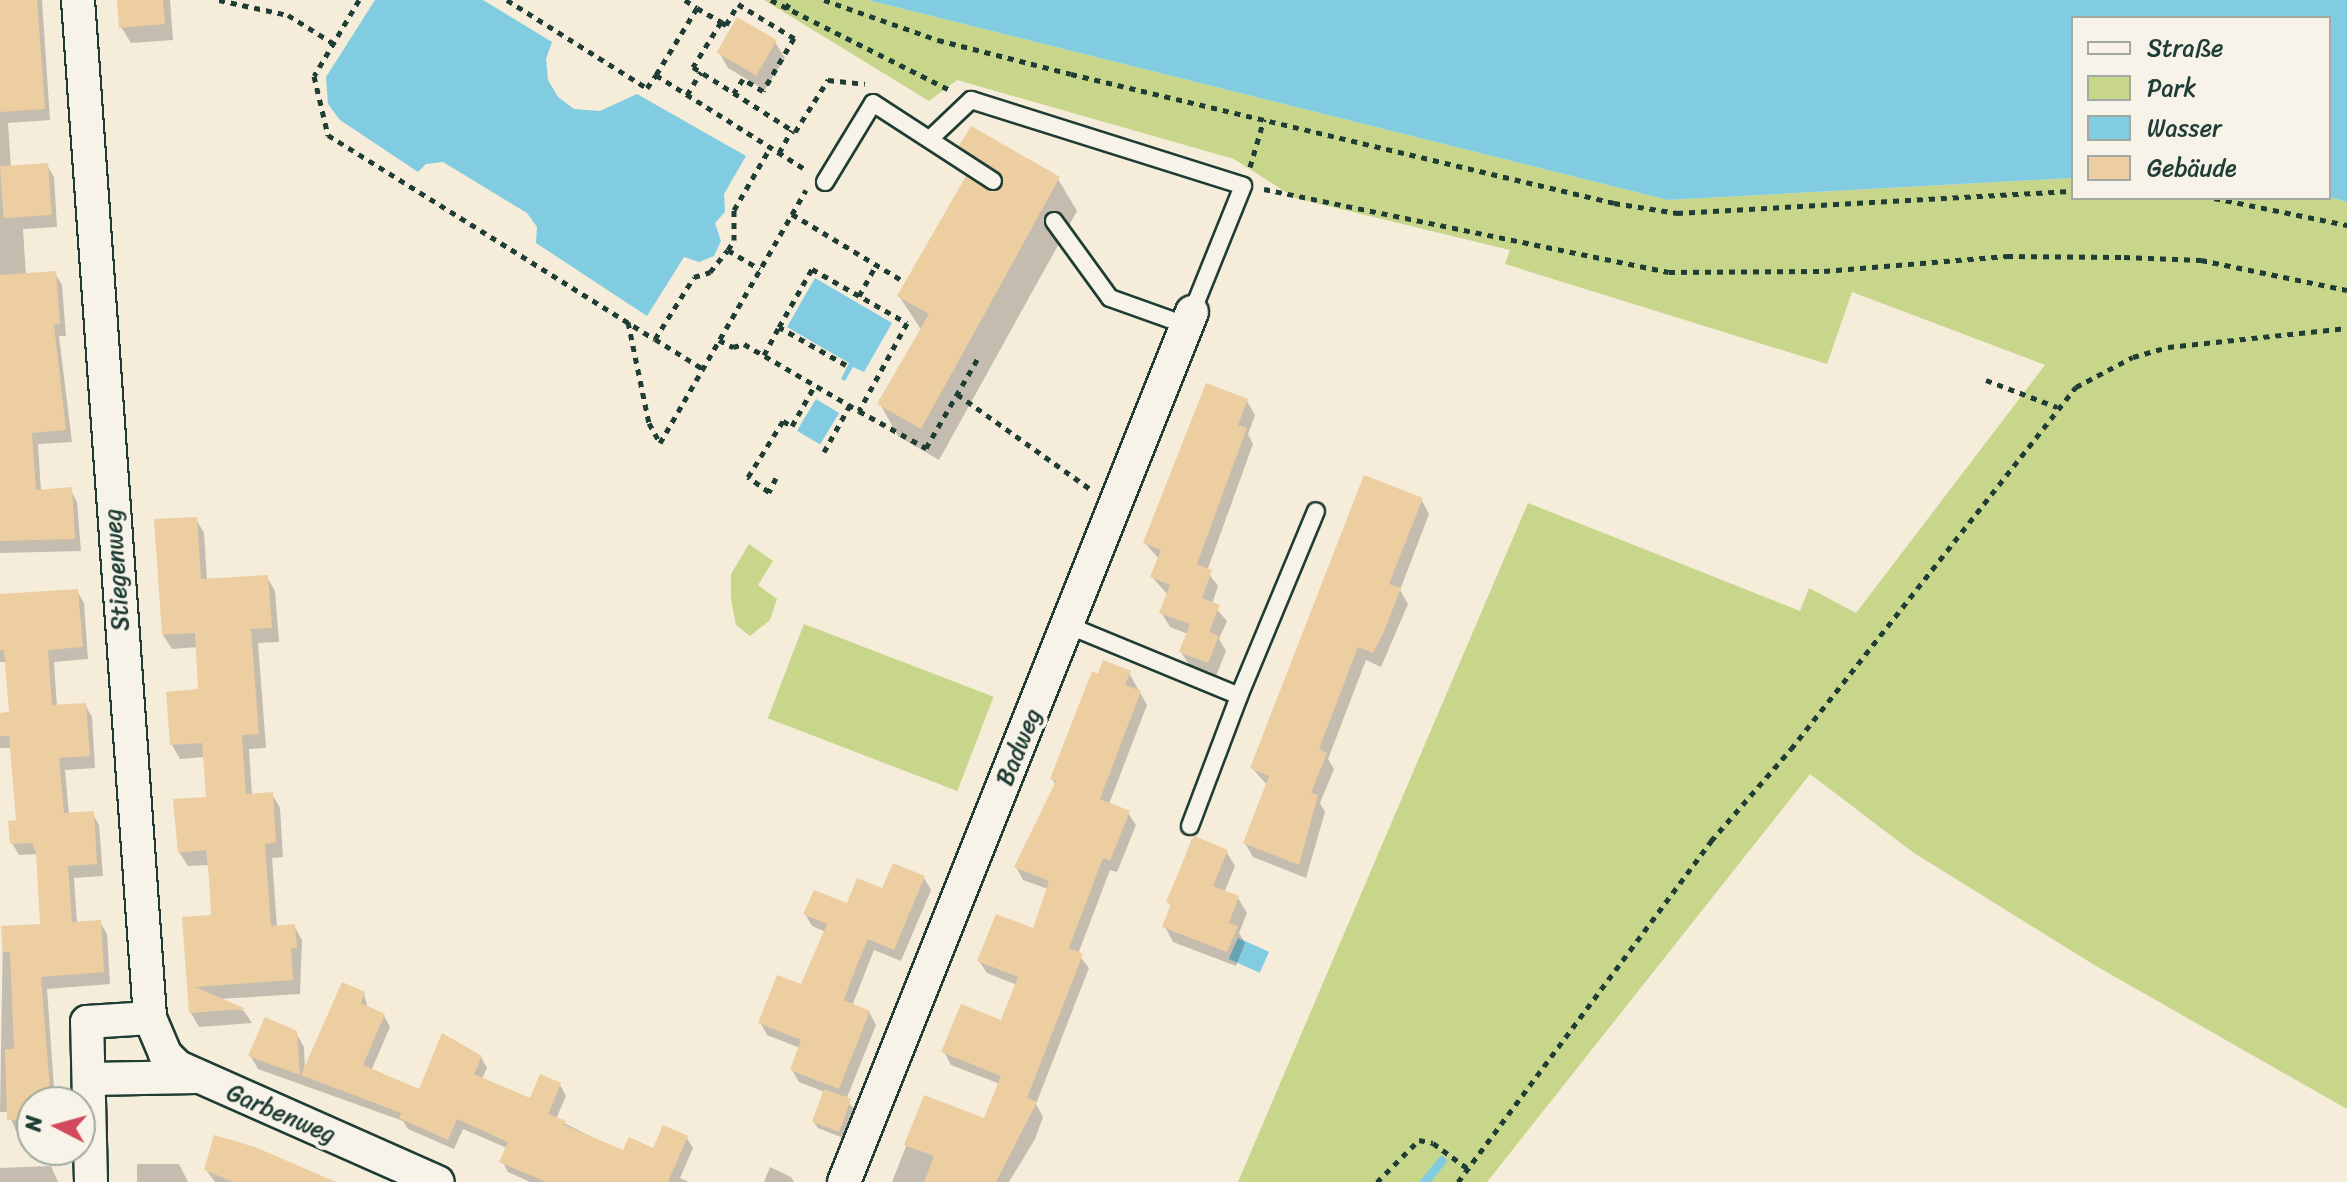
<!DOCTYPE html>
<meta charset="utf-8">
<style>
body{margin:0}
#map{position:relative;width:2347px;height:1182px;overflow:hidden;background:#f5ecda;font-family:Sriracha,sans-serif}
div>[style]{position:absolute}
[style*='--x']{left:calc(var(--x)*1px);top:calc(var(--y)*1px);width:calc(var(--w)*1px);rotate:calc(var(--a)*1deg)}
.green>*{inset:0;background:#c7d68a;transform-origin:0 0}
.water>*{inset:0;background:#82cce2;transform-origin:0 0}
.shadow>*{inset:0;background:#0003}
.stream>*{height:9px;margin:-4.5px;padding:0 4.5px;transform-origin:4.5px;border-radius:4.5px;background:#82cce2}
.building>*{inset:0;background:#edcea0;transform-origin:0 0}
.path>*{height:5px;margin-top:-2.5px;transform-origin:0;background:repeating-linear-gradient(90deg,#1f3d34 0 6px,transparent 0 12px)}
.roads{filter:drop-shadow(2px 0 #1f3d34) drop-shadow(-2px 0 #1f3d34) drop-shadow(0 2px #1f3d34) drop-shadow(0 -2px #1f3d34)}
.lane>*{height:16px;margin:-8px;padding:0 8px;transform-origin:8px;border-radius:8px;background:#f7f3e8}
.street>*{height:32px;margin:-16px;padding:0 16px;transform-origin:16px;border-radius:16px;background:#f7f3e8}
span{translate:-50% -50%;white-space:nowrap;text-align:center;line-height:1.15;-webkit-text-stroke:8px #f7f3e8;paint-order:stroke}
.street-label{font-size:24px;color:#1f3d34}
.legend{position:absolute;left:2071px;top:16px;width:260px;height:184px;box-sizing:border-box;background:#f7f3e8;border:2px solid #a1aaa0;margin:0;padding:10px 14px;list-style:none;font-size:24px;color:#1f3d34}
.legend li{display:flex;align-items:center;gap:16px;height:40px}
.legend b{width:40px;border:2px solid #a1aaa0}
.north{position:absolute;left:16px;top:1086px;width:80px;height:80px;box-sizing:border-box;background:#f7f3e8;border:2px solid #a1aaa0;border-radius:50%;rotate:276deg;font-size:22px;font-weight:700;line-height:32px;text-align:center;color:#1f3d34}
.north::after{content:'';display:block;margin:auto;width:28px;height:36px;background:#d1495b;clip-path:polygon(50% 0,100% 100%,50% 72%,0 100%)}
</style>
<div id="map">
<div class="green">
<div style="clip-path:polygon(764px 0,868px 0,1668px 200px,2073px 178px,2073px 198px,2329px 197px,2347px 202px,2347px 1109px,2096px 966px,1914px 853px,1810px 774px,1487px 1182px,1238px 1182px,1528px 503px,1800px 611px,1809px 588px,1856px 613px,2045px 365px,1852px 292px,1827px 364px,1505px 264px,1510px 250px,1295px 198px,1234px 159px,957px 80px,929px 101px)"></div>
<div style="clip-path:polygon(749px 544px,773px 561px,758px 585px,777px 599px,770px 620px,750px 636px,736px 625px,731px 599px,731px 574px)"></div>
<div style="left:804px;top:624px;width:203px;height:101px;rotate:21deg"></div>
</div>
<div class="water">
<div style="clip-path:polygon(375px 0,483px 0,552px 42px,546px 59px,548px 80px,558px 97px,574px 109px,600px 111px,637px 94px,746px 156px,724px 194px,725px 212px,715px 223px,721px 241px,714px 256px,699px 262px,684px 257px,647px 316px,536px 243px,537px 227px,527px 213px,443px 162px,426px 164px,418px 172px,340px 120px,328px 104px,326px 77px)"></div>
<div style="clip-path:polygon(868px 0,2347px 0,2347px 202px,2329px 197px,2329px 18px,2073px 18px,2073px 178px,1668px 200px)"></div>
<div style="clip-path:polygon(815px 278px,892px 323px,864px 372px,853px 367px,845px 381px,841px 379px,849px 363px,787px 327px)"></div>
<div style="left:816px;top:399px;width:27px;height:37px;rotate:31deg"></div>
<div style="left:1238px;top:938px;width:34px;height:23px;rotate:24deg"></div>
</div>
<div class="shadow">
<div style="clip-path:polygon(0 0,42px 0,50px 120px,8px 123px,11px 168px,47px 165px,54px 177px,57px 227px,23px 229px,25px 260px,26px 275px,55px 273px,62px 285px,66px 336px,59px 336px,72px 442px,38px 444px,40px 476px,41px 491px,70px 489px,77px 502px,81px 551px,0 553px)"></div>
<div style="clip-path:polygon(119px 0,170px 0,173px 40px,131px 43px,121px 27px)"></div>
<div style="clip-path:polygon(775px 42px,785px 58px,765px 90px,728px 68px,719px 52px)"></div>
<div style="clip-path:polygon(961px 146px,1058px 179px,1077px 211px,939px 460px,898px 436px,880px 404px,922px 331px,899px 296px,999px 190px,980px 178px)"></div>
<div style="clip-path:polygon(1247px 401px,1255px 415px,1248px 434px,1253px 444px,1207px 571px,1218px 586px,1212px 604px,1227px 621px,1219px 639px,1226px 651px,1216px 676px,1190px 666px,1181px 652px,1188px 634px,1170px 627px,1161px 612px,1168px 595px,1152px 577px,1159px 559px,1145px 543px)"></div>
<div style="clip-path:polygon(1421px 499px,1429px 514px,1400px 590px,1408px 604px,1381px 667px,1366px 660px,1328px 759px,1334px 769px,1320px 803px,1325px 812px,1306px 878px,1253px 857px,1245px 843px,1268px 786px,1252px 768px)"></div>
<div style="clip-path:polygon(196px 519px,204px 533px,207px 580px,267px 577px,275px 591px,279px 642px,258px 643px,266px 748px,249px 749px,252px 795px,272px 794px,280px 808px,283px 857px,272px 858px,277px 927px,294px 926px,302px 940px,300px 994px,219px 999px,244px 1011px,252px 1023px,199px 1027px,191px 1013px,184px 919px,213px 917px,210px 865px,188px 866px,179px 852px,208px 798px,205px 757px,180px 759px,172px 745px,200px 691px,198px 647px,172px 649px,163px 635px)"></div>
<div style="clip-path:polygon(77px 591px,84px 603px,88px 659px,54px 662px,57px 707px,85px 705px,92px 717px,95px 768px,65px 770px,69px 815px,92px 813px,99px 825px,103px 876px,74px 878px,77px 923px,100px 922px,107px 934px,110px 984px,47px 989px,55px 1102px,32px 1102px,32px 1131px,16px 1131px,8px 1112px,0 1112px,3px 928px,42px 926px,38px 854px,19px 855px,12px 843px,18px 822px,12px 748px,0 748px,0 715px,11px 714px,7px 662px,0 662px,0 596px)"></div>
<div style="clip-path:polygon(1129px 673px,1147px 705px,1109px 804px,1128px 813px,1136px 825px,1117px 872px,1110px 870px,1078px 954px,1089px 968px,1036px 1104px,1043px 1117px,1035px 1139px,1009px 1182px,892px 1182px,925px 1098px,985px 1120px,1000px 1084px,951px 1065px,944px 1052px,1002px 1023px,1017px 985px,987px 973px,979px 961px,1034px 931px,1048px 889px,1023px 880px,1016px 867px,1056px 786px,1052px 779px,1099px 676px)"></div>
<div style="clip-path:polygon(1192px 839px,1226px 851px,1235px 866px,1224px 893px,1238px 898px,1247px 913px,1239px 933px,1245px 943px,1236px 966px,1173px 942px,1165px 927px,1172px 908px,1168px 901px)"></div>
<div style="clip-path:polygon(924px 878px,931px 890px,901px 961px,874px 950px,852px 1006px,869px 1012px,876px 1025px,846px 1100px,854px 1109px,843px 1138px,818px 1128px,813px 1121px,825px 1092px,799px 1082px,792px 1070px,800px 1048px,767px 1035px,760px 1022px,802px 987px,826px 932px,812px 926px,805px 914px,848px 906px)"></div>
<div style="clip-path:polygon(364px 994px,368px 1009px,384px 1016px,390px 1027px,371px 1071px,420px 1091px,481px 1057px,487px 1068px,482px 1079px,531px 1100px,560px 1085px,566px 1096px,556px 1119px,624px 1153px,654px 1150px,686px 1137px,693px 1148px,680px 1178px,689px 1182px,530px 1182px,508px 1172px,502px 1161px,507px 1148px,463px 1129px,454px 1149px,408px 1129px,403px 1121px,258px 1069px,250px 1055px,296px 1033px,304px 1047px,305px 1070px)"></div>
<div style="clip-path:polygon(137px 1164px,179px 1164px,188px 1182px,137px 1182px)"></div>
<div style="clip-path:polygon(51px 1166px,58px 1182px,0 1182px,0 1168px)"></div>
<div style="clip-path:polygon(770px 1167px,791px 1177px,794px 1182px,764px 1182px)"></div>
<div style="clip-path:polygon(206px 1170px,309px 1182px,215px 1182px)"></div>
</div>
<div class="stream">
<div style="--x:1424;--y:1182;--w:28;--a:-51"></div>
</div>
<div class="building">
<div style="clip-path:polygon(0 0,37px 0,45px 109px,0 112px)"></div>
<div style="clip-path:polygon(117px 0,163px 0,165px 24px,119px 28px)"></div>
<div style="left:737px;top:17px;width:46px;height:41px;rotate:30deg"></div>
<div style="clip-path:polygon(971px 126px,1060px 177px,921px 429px,877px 404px,929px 314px,897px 296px,966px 176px,992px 192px,1003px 186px,1000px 172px,959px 146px)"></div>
<div style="left:48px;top:163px;width:52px;height:48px;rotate:86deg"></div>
<div style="clip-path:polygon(56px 271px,60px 324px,54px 325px,66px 430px,32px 433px,34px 462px,36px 490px,72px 487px,75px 539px,0 541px,0 275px)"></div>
<div style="clip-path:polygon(1206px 383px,1248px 399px,1238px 425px,1247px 428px,1197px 564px,1212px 570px,1202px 598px,1220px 605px,1209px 632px,1219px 636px,1208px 663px,1179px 652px,1190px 624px,1159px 613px,1170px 585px,1150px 577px,1161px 550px,1143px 543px)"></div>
<div style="clip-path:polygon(1364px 475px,1423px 498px,1389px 584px,1401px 588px,1383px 634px,1373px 653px,1358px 647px,1319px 749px,1327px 753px,1311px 793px,1318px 795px,1299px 865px,1243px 843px,1269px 776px,1250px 768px)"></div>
<div style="clip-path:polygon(197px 517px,201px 579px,268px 575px,272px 628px,251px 629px,259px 734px,242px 735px,244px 767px,246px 794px,273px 792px,276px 843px,265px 844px,271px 926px,295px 924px,297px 948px,291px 948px,293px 980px,195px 987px,246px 1009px,189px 1013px,182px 917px,211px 915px,209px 878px,206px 850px,178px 853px,173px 799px,206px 797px,204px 769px,202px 743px,170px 745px,166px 692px,198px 689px,195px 633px,162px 635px,154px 519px)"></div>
<div style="clip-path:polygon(78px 589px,83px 647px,48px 650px,52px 705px,86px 703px,90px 756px,59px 758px,64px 813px,94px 811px,97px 864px,68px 866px,72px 922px,101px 920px,104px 972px,41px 977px,51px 1102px,32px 1102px,32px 1119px,7px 1120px,5px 1049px,14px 1049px,10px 952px,3px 952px,1px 926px,40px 924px,36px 852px,32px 843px,10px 844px,8px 821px,16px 820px,9px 736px,0 736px,0 713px,9px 712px,4px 650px,0 650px,0 594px)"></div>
<div style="clip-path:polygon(1103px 660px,1131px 671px,1125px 685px,1141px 691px,1100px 799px,1130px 811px,1110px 861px,1103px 858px,1069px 948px,1083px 954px,1027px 1098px,1037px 1102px,996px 1182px,924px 1182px,934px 1156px,904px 1145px,924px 1095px,984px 1118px,1001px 1076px,941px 1052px,961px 1004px,1001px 1020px,1018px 977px,977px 961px,996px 914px,1033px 928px,1049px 881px,1014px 867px,1056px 781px,1050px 779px,1092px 671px,1098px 674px)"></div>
<div style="clip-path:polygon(1194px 836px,1228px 850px,1213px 886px,1239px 896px,1229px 923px,1238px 926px,1227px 952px,1162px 927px,1171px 904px,1166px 902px)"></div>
<div style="clip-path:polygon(893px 863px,925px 876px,894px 950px,868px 939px,855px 970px,844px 1000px,870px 1011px,839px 1089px,790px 1070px,801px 1040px,758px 1023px,777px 975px,801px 984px,827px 924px,803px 914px,814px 890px,847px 903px,857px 878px,882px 888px)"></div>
<div style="clip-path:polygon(342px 982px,365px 992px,361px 1003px,385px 1014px,363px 1065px,419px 1089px,442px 1033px,482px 1056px,474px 1074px,530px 1098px,540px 1074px,561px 1083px,548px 1114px,566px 1121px,564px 1125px,623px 1150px,629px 1137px,653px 1148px,663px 1125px,688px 1136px,668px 1182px,546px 1182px,499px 1162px,508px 1142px,457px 1119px,448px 1140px,399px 1118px,401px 1113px,301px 1075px)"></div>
<div style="clip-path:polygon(265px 1017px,297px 1031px,300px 1075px,248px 1056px)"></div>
<div style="left:824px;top:1089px;width:29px;height:35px;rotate:20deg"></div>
<div style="clip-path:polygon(214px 1135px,255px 1147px,336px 1182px,234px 1182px,204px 1170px)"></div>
</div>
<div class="path">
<div style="--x:219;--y:0;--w:71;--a:12.3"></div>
<div style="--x:288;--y:15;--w:53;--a:31.9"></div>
<div style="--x:359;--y:0;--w:88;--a:120.6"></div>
<div style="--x:314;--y:76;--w:61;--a:76.7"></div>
<div style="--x:328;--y:135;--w:385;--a:32"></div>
<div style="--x:655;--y:339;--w:73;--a:-57.8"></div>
<div style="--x:694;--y:277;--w:17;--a:-17"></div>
<div style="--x:710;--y:272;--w:28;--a:-51"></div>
<div style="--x:728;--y:250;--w:12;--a:-59"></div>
<div style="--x:734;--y:240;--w:30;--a:-90"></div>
<div style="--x:734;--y:210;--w:72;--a:-59.9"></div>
<div style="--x:507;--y:0;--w:165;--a:32.2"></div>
<div style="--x:647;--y:88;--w:16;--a:-55"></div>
<div style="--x:685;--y:0;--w:14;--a:34"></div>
<div style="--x:697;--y:8;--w:79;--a:121.5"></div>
<div style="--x:656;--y:75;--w:178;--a:32.3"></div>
<div style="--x:771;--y:0;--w:203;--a:26.7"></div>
<div style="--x:824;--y:0;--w:121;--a:19.3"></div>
<div style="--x:938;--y:40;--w:137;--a:14.3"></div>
<div style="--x:1071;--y:74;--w:558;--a:13.36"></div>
<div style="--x:1614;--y:203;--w:64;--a:9"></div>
<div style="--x:1677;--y:213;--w:397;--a:-3.2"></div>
<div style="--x:697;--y:8;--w:28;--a:30"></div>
<div style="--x:721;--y:22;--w:53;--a:121.9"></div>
<div style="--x:693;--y:67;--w:121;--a:32.5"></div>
<div style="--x:795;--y:132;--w:62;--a:-57.6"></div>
<div style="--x:828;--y:80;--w:37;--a:6"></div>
<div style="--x:786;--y:9;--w:10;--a:-61"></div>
<div style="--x:721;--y:22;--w:6;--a:31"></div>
<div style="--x:726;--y:25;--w:24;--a:-60"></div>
<div style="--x:738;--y:4;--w:66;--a:31.3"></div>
<div style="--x:794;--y:38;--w:61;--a:120.3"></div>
<div style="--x:763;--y:91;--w:23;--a:-149"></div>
<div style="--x:743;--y:79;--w:17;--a:123"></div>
<div style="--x:687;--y:95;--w:27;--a:-59"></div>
<div style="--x:779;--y:153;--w:26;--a:-61"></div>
<div style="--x:1250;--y:167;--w:50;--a:-73.7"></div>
<div style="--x:1264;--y:189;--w:413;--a:11.6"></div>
<div style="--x:1669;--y:272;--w:155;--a:-0.4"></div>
<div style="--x:1824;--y:271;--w:184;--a:-4.7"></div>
<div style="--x:2007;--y:256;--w:117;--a:0.5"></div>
<div style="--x:2124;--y:257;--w:77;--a:2.2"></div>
<div style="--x:2201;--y:260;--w:149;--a:11.6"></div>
<div style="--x:2214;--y:198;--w:136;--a:11.5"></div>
<div style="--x:792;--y:214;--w:130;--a:31.1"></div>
<div style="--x:728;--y:250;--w:37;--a:31"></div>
<div style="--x:859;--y:296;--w:35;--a:-61"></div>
<div style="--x:628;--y:322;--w:103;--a:78.3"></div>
<div style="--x:649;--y:423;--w:23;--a:61"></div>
<div style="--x:660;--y:443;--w:292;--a:-60"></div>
<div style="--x:655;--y:339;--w:57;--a:32"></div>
<div style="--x:719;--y:340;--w:16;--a:27"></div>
<div style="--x:733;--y:347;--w:11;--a:-15"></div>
<div style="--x:744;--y:344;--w:133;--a:30.2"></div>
<div style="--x:764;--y:355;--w:32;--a:-62"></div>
<div style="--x:846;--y:365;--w:77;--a:-150.4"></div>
<div style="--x:779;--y:327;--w:67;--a:-60.4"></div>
<div style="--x:812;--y:269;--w:109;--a:29.6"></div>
<div style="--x:907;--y:323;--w:100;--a:118.6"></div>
<div style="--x:859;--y:411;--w:77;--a:28.9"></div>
<div style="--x:926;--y:448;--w:104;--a:-60"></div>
<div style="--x:1986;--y:380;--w:76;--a:20.8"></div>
<div style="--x:957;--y:394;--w:163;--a:35.5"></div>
<div style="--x:824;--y:452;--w:54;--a:-61"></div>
<div style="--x:776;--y:478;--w:16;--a:117"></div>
<div style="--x:769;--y:492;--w:26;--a:-144"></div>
<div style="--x:748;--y:477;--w:66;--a:-58"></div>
<div style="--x:783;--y:421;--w:10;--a:29"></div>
<div style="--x:792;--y:426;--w:47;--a:-60.7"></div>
<div style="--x:1377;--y:1182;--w:59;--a:-45"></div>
<div style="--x:1419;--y:1140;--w:14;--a:12"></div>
<div style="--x:1433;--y:1143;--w:42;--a:36.3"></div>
<div style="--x:1458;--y:1182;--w:425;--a:-53.4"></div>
<div style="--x:1711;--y:841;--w:122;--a:-49"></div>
<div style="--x:1791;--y:749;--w:461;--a:-51.8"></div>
<div style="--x:2076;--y:387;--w:64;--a:-27.8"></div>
<div style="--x:2133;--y:357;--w:36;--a:-16"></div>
<div style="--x:2168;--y:347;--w:180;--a:-6.1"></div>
</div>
<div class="roads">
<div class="lane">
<div style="--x:932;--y:137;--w:54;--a:-43.5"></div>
<div style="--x:971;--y:100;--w:285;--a:17.5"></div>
<div style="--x:1243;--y:186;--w:136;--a:112"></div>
<div style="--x:825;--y:182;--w:92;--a:-58.7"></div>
<div style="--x:873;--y:103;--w:143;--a:33"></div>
<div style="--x:1054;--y:221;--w:95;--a:54"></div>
<div style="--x:1110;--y:298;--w:81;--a:19.6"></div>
<div style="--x:1067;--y:625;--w:186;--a:22.4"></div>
<div style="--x:1239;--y:696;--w:200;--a:-67.4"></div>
<div style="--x:1190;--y:826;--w:139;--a:-69.3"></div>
</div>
<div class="street">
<div style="--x:78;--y:0;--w:1021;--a:85.95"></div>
<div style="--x:150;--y:1018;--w:39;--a:67"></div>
<div style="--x:165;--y:1054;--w:18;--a:45"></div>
<div style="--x:178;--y:1067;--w:284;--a:23.9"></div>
<div style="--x:89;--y:1079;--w:107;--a:-1.1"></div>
<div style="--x:91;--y:1182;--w:160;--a:-91.4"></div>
<div style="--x:87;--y:1022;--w:63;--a:-3.6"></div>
<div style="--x:844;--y:1182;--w:937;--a:-68.2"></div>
</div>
</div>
<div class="street-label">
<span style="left:117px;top:570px;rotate:-94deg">Stiegenweg</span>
<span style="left:1019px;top:747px;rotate:-68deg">Badweg</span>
<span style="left:281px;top:1114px;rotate:23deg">Garbenweg</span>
</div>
<ul class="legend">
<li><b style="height:10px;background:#f7f3e8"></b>Straße</li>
<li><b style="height:22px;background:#c7d68a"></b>Park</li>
<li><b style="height:22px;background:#82cce2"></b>Wasser</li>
<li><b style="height:22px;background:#edcea0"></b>Gebäude</li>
</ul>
<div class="north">N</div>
</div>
